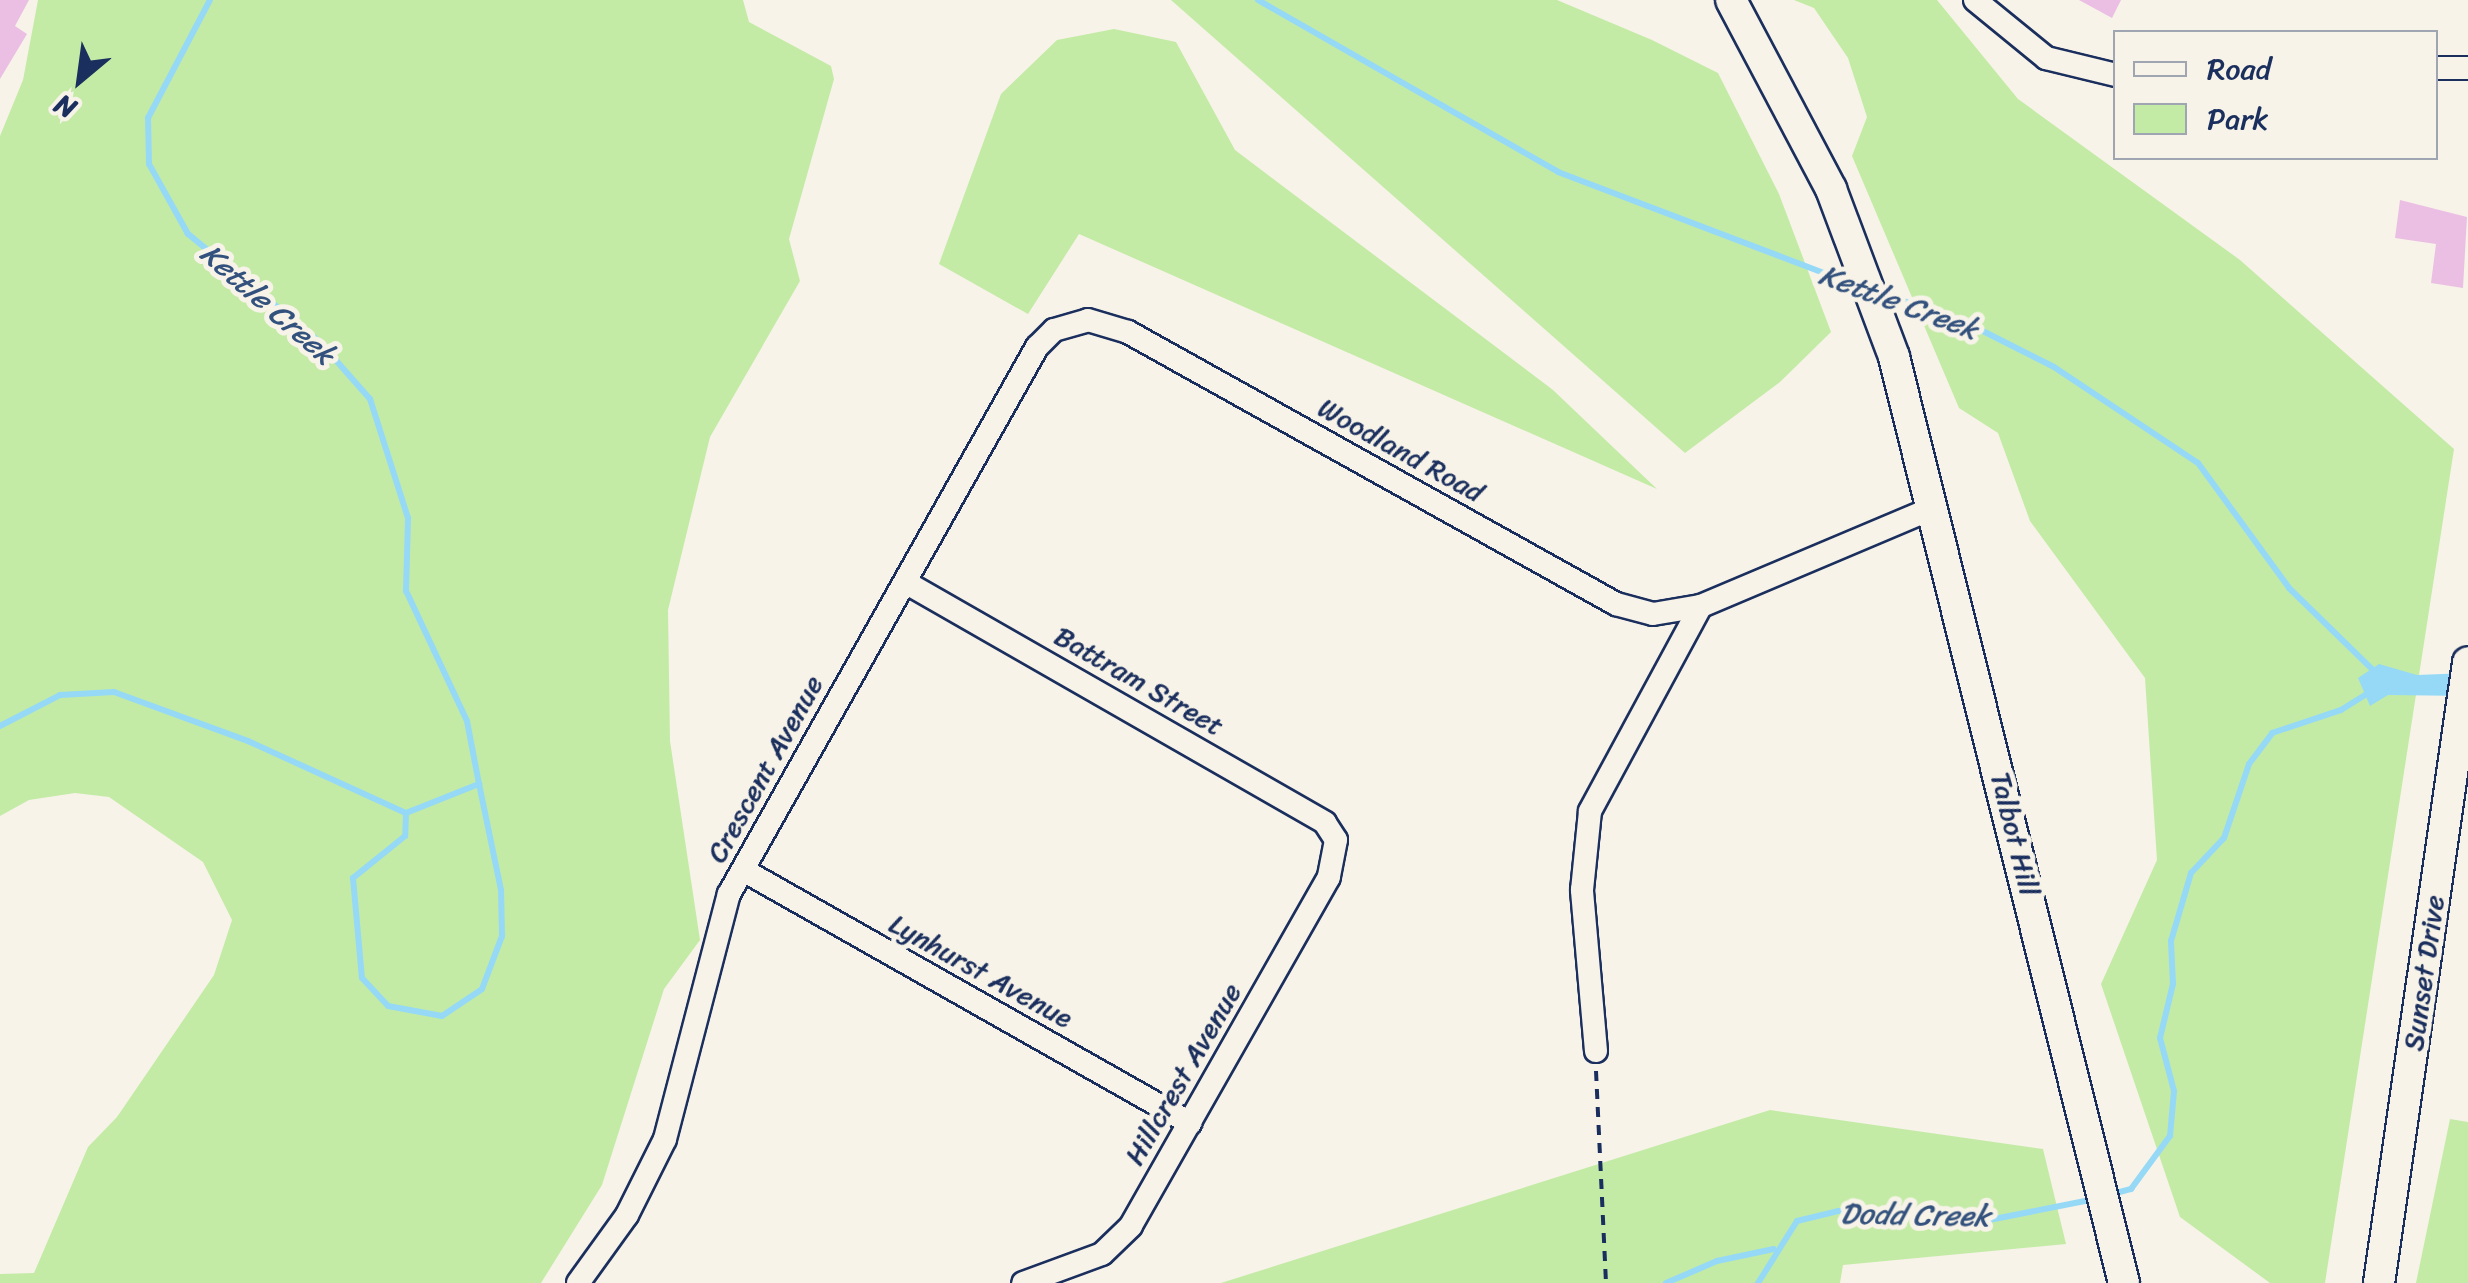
<!DOCTYPE html>
<style>
body{margin:0}
#map{position:relative;width:2468px;height:1283px;overflow:hidden;background:#f7f3e8;font-family:Sriracha,sans-serif}
div>[style]{position:absolute}
[style*='--x']{left:calc(var(--x)*1px);top:calc(var(--y)*1px);width:calc(var(--w)*1px);rotate:calc(var(--a)*1deg)}
.green>*{inset:0;background:#c3eba6}
.water>*{inset:0;background:#95d9f7}
.stream>*{height:6px;margin:-3px;padding:0 3px;transform-origin:3px;border-radius:3px;background:#95d9f7}
.building>*{inset:0;background:#ebbfe4}
.path>*{height:4px;margin-top:-2px;transform-origin:0;background:repeating-linear-gradient(90deg,#1b2f5e 0 10px,transparent 0 18px)}
.roads{filter:drop-shadow(2px 0 #1b2f5e) drop-shadow(-2px 0 #1b2f5e) drop-shadow(0 2px #1b2f5e) drop-shadow(0 -2px #1b2f5e)}
.minor>*{height:22px;margin:-11px;padding:0 11px;transform-origin:11px;border-radius:11px;background:#f7f3e8}
.major>*{height:30px;margin:-15px;padding:0 15px;transform-origin:15px;border-radius:15px;background:#f7f3e8}
span{translate:-50% -50%;white-space:nowrap;text-align:center;line-height:1.15;-webkit-text-stroke:10px #f7f3e8;paint-order:stroke}
.street-label{font-size:28px;color:#1b2f5e}
.water-label{font-size:30px;color:#33517d;font-style:italic}
.legend{position:absolute;left:2113px;top:30px;width:325px;height:130px;box-sizing:border-box;background:#f7f3e8;border:2px solid #9fa5b1;margin:0;padding:12px 18px;list-style:none;font-size:30px;color:#1b2f5e}
.legend li{display:flex;align-items:center;gap:20px;height:50px}
.legend b{width:50px;border:2px solid #9fa5b1}
.north{position:absolute;left:30px;top:30px;width:100px;height:100px;-webkit-text-stroke:8px #f7f3e8;paint-order:stroke;rotate:209deg;font-size:28px;font-weight:700;line-height:40px;text-align:center;color:#1b2f5e}
.north::after{content:'';display:block;margin:auto;width:35px;height:45px;background:#1b2f5e;clip-path:polygon(50% 0,100% 100%,50% 72%,0 100%)}
</style>
<div id="map">
<div class="green">
<div style="clip-path:polygon(38px 0,743px 0,749px 22px,831px 66px,834px 79px,789px 239px,800px 281px,710px 437px,668px 610px,670px 741px,700px 940px,664px 989px,602px 1185px,541px 1283px,0 1283px,0 1274px,34px 1273px,88px 1147px,117px 1117px,214px 975px,232px 920px,203px 862px,109px 797px,75px 793px,29px 800px,0 816px,0 136px,23px 80px)"></div>
<div style="clip-path:polygon(1171px 0,1557px 0,1652px 40px,1718px 73px,1779px 194px,1831px 332px,1780px 382px,1685px 453px)"></div>
<div style="clip-path:polygon(1794px 0,1937px 0,2018px 99px,2240px 260px,2454px 449px,2325px 1283px,2270px 1283px,2180px 1217px,2101px 984px,2157px 860px,2145px 678px,2030px 521px,1998px 433px,1959px 408px,1852px 156px,1867px 117px,1848px 58px,1814px 8px)"></div>
<div style="clip-path:polygon(1114px 29px,1176px 42px,1235px 150px,1553px 390px,1657px 489px,1079px 234px,1028px 314px,939px 264px,1001px 94px,1057px 40px)"></div>
<div style="clip-path:polygon(1770px 1110px,2043px 1149px,2066px 1244px,1843px 1265px,1840px 1283px,1221px 1283px)"></div>
<div style="clip-path:polygon(2450px 1119px,2468px 1122px,2468px 1283px,2416px 1283px)"></div>
</div>
<div class="water">
<div style="clip-path:polygon(2379px 664px,2417px 675px,2468px 673px,2468px 696px,2388px 695px,2370px 706px,2358px 678px)"></div>
</div>
<div class="stream">
<div style="--x:1258;--y:0;--w:346;--a:29.8"></div>
<div style="--x:1558;--y:172;--w:321;--a:20.8"></div>
<div style="--x:1880;--y:293;--w:88;--a:18.6"></div>
<div style="--x:1963;--y:321;--w:102;--a:26.8"></div>
<div style="--x:2054;--y:367;--w:173;--a:33.7"></div>
<div style="--x:2198;--y:463;--w:155;--a:53.9"></div>
<div style="--x:2289;--y:588;--w:119;--a:44.3"></div>
<div style="--x:0;--y:726;--w:68;--a:-27.3"></div>
<div style="--x:60;--y:695;--w:54;--a:-3.2"></div>
<div style="--x:114;--y:692;--w:143;--a:20.1"></div>
<div style="--x:248;--y:741;--w:174;--a:24.5"></div>
<div style="--x:406;--y:813;--w:79;--a:-21.7"></div>
<div style="--x:479;--y:784;--w:64;--a:-100.8"></div>
<div style="--x:467;--y:721;--w:144;--a:-115.1"></div>
<div style="--x:406;--y:591;--w:73;--a:-88.4"></div>
<div style="--x:408;--y:518;--w:125;--a:-107.7"></div>
<div style="--x:370;--y:399;--w:76;--a:-131.3"></div>
<div style="--x:320;--y:342;--w:171;--a:-140.7"></div>
<div style="--x:188;--y:234;--w:80;--a:-119.1"></div>
<div style="--x:149;--y:164;--w:46;--a:-91.2"></div>
<div style="--x:148;--y:118;--w:133;--a:-62.3"></div>
<div style="--x:406;--y:813;--w:23;--a:92"></div>
<div style="--x:405;--y:836;--w:67;--a:141.1"></div>
<div style="--x:353;--y:878;--w:100;--a:84.9"></div>
<div style="--x:362;--y:978;--w:38;--a:47"></div>
<div style="--x:388;--y:1006;--w:55;--a:10.5"></div>
<div style="--x:442;--y:1016;--w:48;--a:-34"></div>
<div style="--x:482;--y:989;--w:57;--a:-69.3"></div>
<div style="--x:502;--y:936;--w:46;--a:-91.2"></div>
<div style="--x:501;--y:890;--w:108;--a:-101.7"></div>
<div style="--x:2112;--y:1194;--w:20;--a:-15"></div>
<div style="--x:2131;--y:1189;--w:66;--a:-53.7"></div>
<div style="--x:2170;--y:1136;--w:45;--a:-84.9"></div>
<div style="--x:2174;--y:1091;--w:55;--a:-104.8"></div>
<div style="--x:2160;--y:1038;--w:56;--a:-76.5"></div>
<div style="--x:2173;--y:984;--w:43;--a:-92.7"></div>
<div style="--x:2171;--y:941;--w:71;--a:-73.6"></div>
<div style="--x:2191;--y:873;--w:48;--a:-46.7"></div>
<div style="--x:2224;--y:838;--w:78;--a:-71.3"></div>
<div style="--x:2249;--y:764;--w:39;--a:-53"></div>
<div style="--x:2272;--y:733;--w:73;--a:-18.4"></div>
<div style="--x:2341;--y:710;--w:34;--a:-32"></div>
<div style="--x:1666;--y:1283;--w:56;--a:-23.3"></div>
<div style="--x:1717;--y:1261;--w:58;--a:-11.9"></div>
<div style="--x:1758;--y:1283;--w:73;--a:-57.8"></div>
<div style="--x:1797;--y:1221;--w:42;--a:-13.7"></div>
<div style="--x:1838;--y:1211;--w:151;--a:3.4"></div>
<div style="--x:1989;--y:1220;--w:108;--a:-11.2"></div>
</div>
<div class="building">
<div style="clip-path:polygon(0 0,29px 0,15px 26px,27px 34px,0 79px)"></div>
<div style="clip-path:polygon(2079px 0,2121px 0,2112px 18px)"></div>
<div style="clip-path:polygon(2400px 200px,2467px 217px,2463px 288px,2431px 283px,2436px 244px,2395px 238px)"></div>
</div>
<div class="path">
<div style="--x:1596;--y:1071;--w:212;--a:87.3"></div>
</div>
<div class="roads">
<div class="minor">
<div style="--x:1975;--y:0;--w:92;--a:39.2"></div>
<div style="--x:2046;--y:58;--w:72;--a:13.7"></div>
<div style="--x:2436;--y:68;--w:32;--a:0"></div>
<div style="--x:905;--y:582;--w:484;--a:29.8"></div>
<div style="--x:1325;--y:823;--w:20;--a:57"></div>
<div style="--x:1336;--y:840;--w:38;--a:101"></div>
<div style="--x:1329;--y:877;--w:401;--a:119.6"></div>
<div style="--x:1131;--y:1226;--w:40;--a:136"></div>
<div style="--x:1102;--y:1254;--w:84;--a:159.8"></div>
<div style="--x:743;--y:870;--w:514;--a:29.51"></div>
<div style="--x:1596;--y:1051;--w:162;--a:-95"></div>
<div style="--x:1582;--y:890;--w:79;--a:-84.2"></div>
<div style="--x:1590;--y:811;--w:233;--a:-61.6"></div>
<div style="--x:578;--y:1283;--w:84;--a:-54.2"></div>
<div style="--x:627;--y:1215;--w:85;--a:-63.4"></div>
<div style="--x:665;--y:1139;--w:253;--a:-75.4"></div>
<div style="--x:729;--y:894;--w:628;--a:-60.62"></div>
<div style="--x:1037;--y:347;--w:24;--a:-45"></div>
<div style="--x:1054;--y:330;--w:35;--a:-16"></div>
<div style="--x:1088;--y:320;--w:42;--a:16.7"></div>
<div style="--x:1128;--y:332;--w:559;--a:29.13"></div>
<div style="--x:1616;--y:604;--w:38;--a:15"></div>
<div style="--x:1653;--y:614;--w:49;--a:-9.5"></div>
<div style="--x:1701;--y:606;--w:254;--a:-22.9"></div>
</div>
<div class="major">
<div style="--x:1731;--y:0;--w:214;--a:62.1"></div>
<div style="--x:1831;--y:189;--w:179;--a:69.4"></div>
<div style="--x:1894;--y:357;--w:954;--a:76.05"></div>
<div style="--x:2379;--y:1283;--w:627;--a:-81.84"></div>
</div>
</div>
<div class="street-label">
<span style="left:1401px;top:450px;rotate:29deg">Woodland Road</span>
<span style="left:1139px;top:681px;rotate:30deg">Battram Street</span>
<span style="left:765px;top:769px;rotate:-61deg">Crescent Avenue</span>
<span style="left:2015px;top:834px;rotate:76deg">Talbot Hill</span>
<span style="left:981px;top:971px;rotate:29deg">Lynhurst Avenue</span>
<span style="left:2424px;top:973px;rotate:-82deg">Sunset Drive</span>
<span style="left:1183px;top:1074px;rotate:-60deg">Hillcrest Avenue</span>
</div>
<div class="water-label">
<span style="left:1899px;top:302px;rotate:20deg">Kettle Creek</span>
<span style="left:268px;top:304px;rotate:41deg">Kettle Creek</span>
<span style="left:1915px;top:1215px;rotate:1deg">Dodd Creek</span>
</div>
<ul class="legend">
<li><b style="height:12px;background:#f7f3e8"></b>Road</li>
<li><b style="height:28px;background:#c3eba6"></b>Park</li>
</ul>
<div class="north">N</div>
</div>
